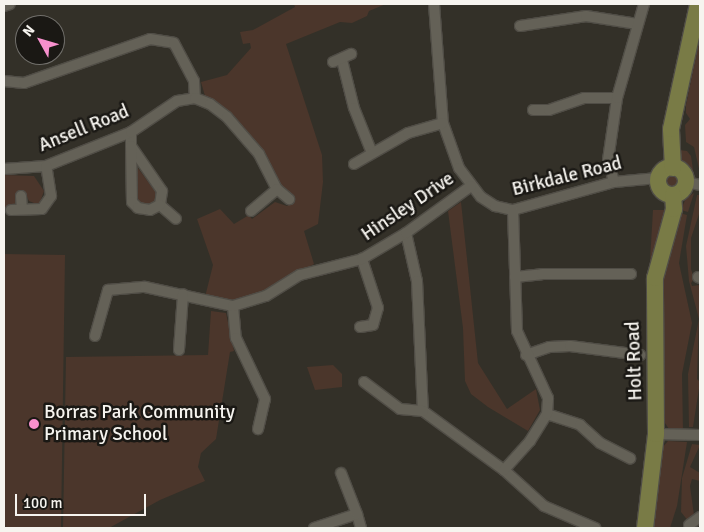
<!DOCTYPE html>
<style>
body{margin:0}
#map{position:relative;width:704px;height:532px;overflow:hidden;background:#333028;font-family:Signika,sans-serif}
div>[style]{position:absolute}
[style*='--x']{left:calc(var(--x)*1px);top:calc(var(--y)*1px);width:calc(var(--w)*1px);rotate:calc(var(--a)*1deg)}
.green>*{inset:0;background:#4b362b}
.round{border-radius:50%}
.roads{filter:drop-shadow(1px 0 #504d46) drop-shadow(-1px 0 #504d46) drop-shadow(0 1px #504d46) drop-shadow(0 -1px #504d46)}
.street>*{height:10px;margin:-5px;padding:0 5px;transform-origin:5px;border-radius:5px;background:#646157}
.primary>*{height:16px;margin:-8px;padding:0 8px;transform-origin:8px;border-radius:8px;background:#797b46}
.primary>.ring{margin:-8px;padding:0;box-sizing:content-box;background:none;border:16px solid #797b46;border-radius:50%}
.dots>*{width:14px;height:14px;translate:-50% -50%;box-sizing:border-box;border:2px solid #1a1814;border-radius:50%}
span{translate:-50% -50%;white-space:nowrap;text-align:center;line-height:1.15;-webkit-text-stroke:5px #1a1814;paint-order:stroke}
.street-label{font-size:19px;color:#f6f4ef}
.poi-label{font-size:19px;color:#f6f4ef}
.left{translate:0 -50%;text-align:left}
.frame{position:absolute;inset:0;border:5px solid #f6f4ef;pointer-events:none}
.north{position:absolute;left:15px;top:15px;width:50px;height:50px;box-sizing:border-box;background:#1a1814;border:1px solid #72706c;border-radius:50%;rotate:309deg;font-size:14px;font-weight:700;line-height:20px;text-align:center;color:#f6f4ef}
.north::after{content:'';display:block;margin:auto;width:18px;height:22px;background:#f790cd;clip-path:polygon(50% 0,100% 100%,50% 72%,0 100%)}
.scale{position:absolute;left:15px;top:494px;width:131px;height:22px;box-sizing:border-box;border:2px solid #f6f4ef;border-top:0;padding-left:6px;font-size:15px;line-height:18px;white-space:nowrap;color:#f6f4ef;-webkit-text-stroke:4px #1a1814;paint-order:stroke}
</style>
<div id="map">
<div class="green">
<div style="clip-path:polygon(294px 4px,386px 4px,369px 11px,367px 16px,352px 23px,340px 22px,286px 44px,322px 155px,323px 182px,318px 224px,304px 231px,314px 264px,275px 286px,233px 302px,205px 297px,213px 265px,197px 219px,220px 209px,234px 224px,249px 215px,252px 219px,275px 202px,287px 206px,294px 199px,280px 185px,268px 160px,255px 144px,218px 104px,205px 96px,201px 82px,227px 75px,251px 48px,250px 43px,243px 44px,240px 32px,253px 30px,295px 7px)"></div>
<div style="clip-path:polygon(700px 37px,700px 173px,694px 147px,686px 142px,685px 125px,690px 119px,686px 113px,686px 105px)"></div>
<div style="clip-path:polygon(679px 150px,687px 151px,691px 156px,694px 177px,681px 160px)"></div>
<div style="clip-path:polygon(135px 164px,160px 198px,152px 207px,142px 206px,136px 201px)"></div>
<div class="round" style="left:666px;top:175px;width:12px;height:12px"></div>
<div style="clip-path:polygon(4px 175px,34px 176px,44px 191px,39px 205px,29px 201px,25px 193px,20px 193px,16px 203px,4px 209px)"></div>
<div style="clip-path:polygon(694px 193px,688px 212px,681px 210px,686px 198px)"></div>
<div style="clip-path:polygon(697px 195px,700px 195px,700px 211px,691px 238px,691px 269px,694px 279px,691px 283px,692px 286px,700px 285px,697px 379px,700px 382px,693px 427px,689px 427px,688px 374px,699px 319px,689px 281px,686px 246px)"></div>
<div style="clip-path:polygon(461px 202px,478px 363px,507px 409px,536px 389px,540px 410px,528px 431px,488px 407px,471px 394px,465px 381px,463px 328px,448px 211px)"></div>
<div style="clip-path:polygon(653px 210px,664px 210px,664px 219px,649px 278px)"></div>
<div style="clip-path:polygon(680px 213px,687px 215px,679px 263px,692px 323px,682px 374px,683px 431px,669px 429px,663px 420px,657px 299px)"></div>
<div style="clip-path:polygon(4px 254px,65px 255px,61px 528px,6px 528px,4px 521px)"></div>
<div style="clip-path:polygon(211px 311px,226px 313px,234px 351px,230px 352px,216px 439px,201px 453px,198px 467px,205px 481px,160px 500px,109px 528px,63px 528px,66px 357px,208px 355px)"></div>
<div style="clip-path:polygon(333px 365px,342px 374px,342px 387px,315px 390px,307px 367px)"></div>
<div style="clip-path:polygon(668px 441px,687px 442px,677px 506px,670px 528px,651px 528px,661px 449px)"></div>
<div style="clip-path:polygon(692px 444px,700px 445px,690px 467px,700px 473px,700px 481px,692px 479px,690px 486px,694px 515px,689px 522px,681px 512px,682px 478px)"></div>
</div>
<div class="roads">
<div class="street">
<div style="--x:434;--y:4;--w:119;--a:85.7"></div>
<div style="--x:443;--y:123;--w:48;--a:70.4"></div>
<div style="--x:459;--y:168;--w:36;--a:53"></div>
<div style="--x:481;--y:197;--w:17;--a:33"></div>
<div style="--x:495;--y:206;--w:18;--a:13"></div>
<div style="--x:513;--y:210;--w:105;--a:-15.5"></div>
<div style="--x:614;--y:182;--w:44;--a:-5.2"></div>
<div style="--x:4;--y:6;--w:6;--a:-18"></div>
<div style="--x:520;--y:26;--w:67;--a:-8.6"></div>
<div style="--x:586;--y:16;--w:52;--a:8.9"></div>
<div style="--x:342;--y:60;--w:49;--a:76"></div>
<div style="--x:354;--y:108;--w:48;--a:68.2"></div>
<div style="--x:333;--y:62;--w:20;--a:-24"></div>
<div style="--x:4;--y:81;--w:20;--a:6"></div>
<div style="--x:24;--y:83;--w:133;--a:-19.2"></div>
<div style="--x:150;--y:39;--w:24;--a:9"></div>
<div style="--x:174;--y:43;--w:43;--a:62.2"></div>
<div style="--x:194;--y:81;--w:17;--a:87"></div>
<div style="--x:533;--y:110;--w:16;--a:0"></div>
<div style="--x:549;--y:110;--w:37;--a:-19"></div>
<div style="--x:584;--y:98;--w:33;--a:0"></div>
<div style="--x:131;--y:132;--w:14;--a:90"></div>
<div style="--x:131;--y:146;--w:55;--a:55.4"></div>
<div style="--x:162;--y:191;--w:14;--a:98"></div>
<div style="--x:160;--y:205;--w:21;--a:41"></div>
<div style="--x:131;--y:146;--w:56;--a:89"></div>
<div style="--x:132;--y:202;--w:8;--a:45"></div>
<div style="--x:138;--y:208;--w:12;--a:9"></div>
<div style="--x:150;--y:210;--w:11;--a:-27"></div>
<div style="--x:354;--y:164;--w:62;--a:-29.9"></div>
<div style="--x:408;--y:133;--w:36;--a:-16"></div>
<div style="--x:4;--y:169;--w:42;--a:-4.1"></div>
<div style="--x:46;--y:166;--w:92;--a:-21.8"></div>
<div style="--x:131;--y:132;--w:55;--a:-34"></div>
<div style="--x:177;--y:101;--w:18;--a:-9"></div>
<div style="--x:195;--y:98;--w:16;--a:22"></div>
<div style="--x:210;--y:104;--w:21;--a:37"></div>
<div style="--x:227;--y:117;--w:49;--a:49.1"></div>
<div style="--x:259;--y:154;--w:39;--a:63"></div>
<div style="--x:277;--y:189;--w:16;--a:40"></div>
<div style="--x:614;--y:182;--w:23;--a:-105"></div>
<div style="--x:608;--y:160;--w:63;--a:-81.7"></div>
<div style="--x:617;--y:98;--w:98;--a:-74"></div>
<div style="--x:686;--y:182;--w:14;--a:12"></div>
<div style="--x:21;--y:196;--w:13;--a:86"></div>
<div style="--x:11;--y:210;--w:31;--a:-2"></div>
<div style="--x:42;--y:209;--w:16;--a:-55"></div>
<div style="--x:51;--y:196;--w:30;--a:-99"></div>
<div style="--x:251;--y:211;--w:34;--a:-40"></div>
<div style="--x:406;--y:233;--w:49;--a:77.1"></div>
<div style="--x:417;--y:281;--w:130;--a:87.4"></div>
<div style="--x:423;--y:411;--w:100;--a:36.1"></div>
<div style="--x:504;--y:470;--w:54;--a:42"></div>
<div style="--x:544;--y:506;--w:56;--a:23.3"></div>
<div style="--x:515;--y:277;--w:27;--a:-6"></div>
<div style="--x:542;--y:274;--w:89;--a:0"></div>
<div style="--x:698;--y:277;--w:2;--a:27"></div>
<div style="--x:233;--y:306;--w:32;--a:85"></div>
<div style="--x:236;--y:338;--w:68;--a:64.6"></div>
<div style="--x:265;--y:399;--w:31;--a:103"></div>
<div style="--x:360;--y:327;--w:13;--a:-9"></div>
<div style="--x:373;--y:325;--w:18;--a:-74"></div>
<div style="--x:378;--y:308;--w:52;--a:-108.1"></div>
<div style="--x:95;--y:336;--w:48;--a:-74.2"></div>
<div style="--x:108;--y:290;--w:37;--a:-5"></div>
<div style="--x:145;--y:287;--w:90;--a:12.2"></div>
<div style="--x:233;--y:306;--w:34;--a:-17"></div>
<div style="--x:266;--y:296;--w:40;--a:-32"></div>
<div style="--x:300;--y:275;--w:64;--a:-14.5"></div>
<div style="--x:362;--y:259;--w:51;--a:-30.6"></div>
<div style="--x:406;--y:233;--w:80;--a:-35.9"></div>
<div style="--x:179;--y:350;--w:56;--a:-85.9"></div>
<div style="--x:526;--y:355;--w:24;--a:-19"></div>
<div style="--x:549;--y:347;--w:21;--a:-3"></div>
<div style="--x:570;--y:346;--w:71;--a:7.3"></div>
<div style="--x:364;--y:382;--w:45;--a:36.9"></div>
<div style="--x:400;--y:409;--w:23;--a:5"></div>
<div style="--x:547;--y:414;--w:35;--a:18"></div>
<div style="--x:580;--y:425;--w:27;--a:42"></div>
<div style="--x:600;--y:443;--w:34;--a:27"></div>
<div style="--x:656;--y:434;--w:44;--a:1.3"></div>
<div style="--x:504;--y:470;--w:39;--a:-48"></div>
<div style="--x:530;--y:441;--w:32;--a:-58"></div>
<div style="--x:547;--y:414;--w:16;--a:-86"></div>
<div style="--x:548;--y:398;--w:74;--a:-114.8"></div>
<div style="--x:517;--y:331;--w:121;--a:-91.9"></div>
<div style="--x:357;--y:514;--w:15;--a:74"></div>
<div style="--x:689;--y:525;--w:14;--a:-36"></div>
<div style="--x:314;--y:528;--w:45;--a:-18"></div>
<div style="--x:357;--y:514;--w:44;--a:-111.3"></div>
</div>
<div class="primary">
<div class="ring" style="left:658px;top:167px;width:12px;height:12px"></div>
<div style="--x:673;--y:168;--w:39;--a:-93"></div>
<div style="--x:671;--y:129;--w:128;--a:-77.8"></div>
<div style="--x:645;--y:528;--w:95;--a:-83.3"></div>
<div style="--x:656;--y:434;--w:156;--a:-90.4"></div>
<div style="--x:655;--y:278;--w:72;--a:-74.6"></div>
<div style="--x:674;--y:209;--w:14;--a:-94"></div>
</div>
</div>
<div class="dots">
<div style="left:34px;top:424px;background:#f790cd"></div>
</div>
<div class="street-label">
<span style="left:84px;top:129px;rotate:-22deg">Ansell Road</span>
<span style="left:567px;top:177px;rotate:-14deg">Birkdale Road</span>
<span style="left:408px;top:207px;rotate:-34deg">Hinsley Drive</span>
<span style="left:635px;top:361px;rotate:-92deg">Holt Road</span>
</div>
<div class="poi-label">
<span class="left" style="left:44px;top:424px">Borras Park Community<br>Primary School</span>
</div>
<div class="frame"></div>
<div class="north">N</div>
<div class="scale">100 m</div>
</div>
